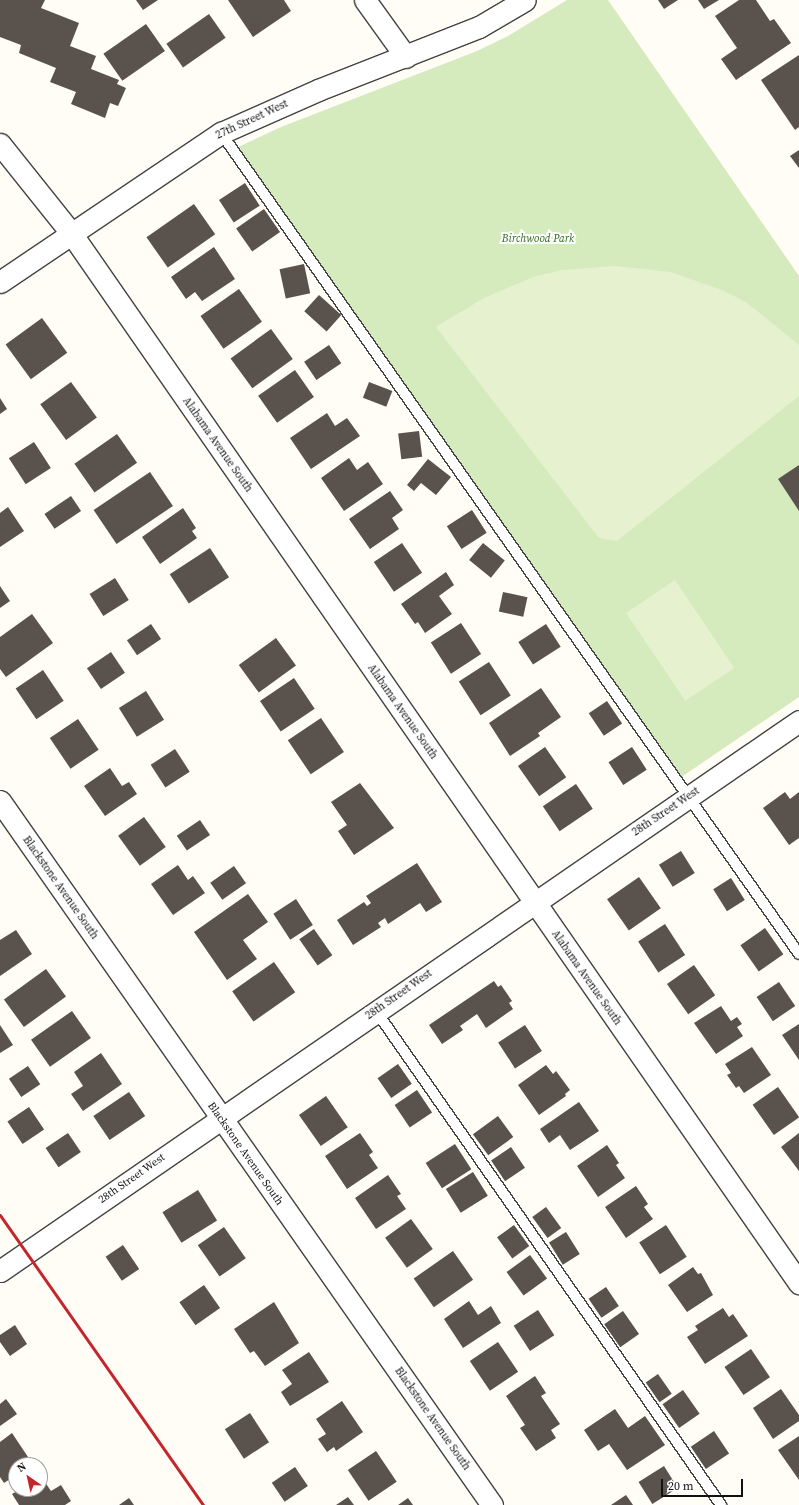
<!DOCTYPE html>
<style>
body{margin:0}
#map{position:relative;width:799px;height:1505px;overflow:hidden;background:#fffdf5;font-family:"Source Serif 4",serif}
div>[style]{position:absolute}
[style*='--x']{left:calc(var(--x)*1px);top:calc(var(--y)*1px);width:calc(var(--w)*1px);rotate:calc(var(--a)*1deg)}
.green>*{inset:0;background:#d5ebbd}
.pitch>*{inset:0;background:#e6f2cf;transform-origin:0 0}
.building>*{inset:0;background:#5a524d;transform-origin:0 0}
.roads{filter:drop-shadow(1px 0 #444) drop-shadow(-1px 0 #444) drop-shadow(0 1px #444) drop-shadow(0 -1px #444)}
.lane>*{height:10px;margin:-5px;padding:0 5px;transform-origin:5px;border-radius:5px;background:#fff}
.street>*{height:21px;margin:-10.5px;padding:0 10.5px;transform-origin:10.5px;border-radius:10.5px;background:#fff}
.rail>*{height:3px;margin:-1.5px;padding:0 1.5px;transform-origin:1.5px;border-radius:1.5px;background:#c4262e}
span{translate:-50% -50%;white-space:nowrap;text-align:center;line-height:1.15;-webkit-text-stroke:4px #fff;paint-order:stroke}
.street-label{font-size:11px;color:#111}
.park-label{font-size:11px;color:#2f6b1f;font-style:italic}
.north{position:absolute;left:8px;top:1457px;width:40px;height:40px;box-sizing:border-box;background:#fff;border:1px solid #a0a0a0;border-radius:50%;rotate:326deg;font-size:11px;font-weight:700;line-height:16px;text-align:center;color:#111}
.north::after{content:'';display:block;margin:auto;width:14px;height:18px;background:#c4262e;clip-path:polygon(50% 0,100% 100%,50% 72%,0 100%)}
.scale{position:absolute;left:661px;top:1479px;width:82px;height:18px;box-sizing:border-box;border:2px solid #111;border-top:0;padding-left:5px;font-size:12px;line-height:14px;white-space:nowrap;color:#111;-webkit-text-stroke:3px #fff;paint-order:stroke}
</style>
<div id="map">
<div class="green">
<div style="clip-path:polygon(567px 0,608px 0,799px 276px,799px 697px,680px 778px,238px 147px,281px 127px,477px 51px,508px 36px)"></div>
</div>
<div class="pitch">
<div style="clip-path:polygon(615px 266px,670px 272px,722px 290px,746px 302px,799px 345px,799px 396px,617px 541px,599px 538px,436px 327px,484px 298px,533px 277px,562px 270px)"></div>
<div style="left:675px;top:580px;width:106px;height:59px;rotate:56deg"></div>
</div>
<div class="building">
<div style="clip-path:polygon(0 0,45px 0,41px 8px,79px 23px,70px 46px,96px 56px,91px 69px,119px 80px,117px 84px,126px 88px,118px 106px,110px 103px,105px 118px,71px 104px,76px 92px,50px 82px,56px 68px,19px 53px,21px 45px,0 37px)"></div>
<div style="clip-path:polygon(136px 0,158px 0,143px 10px)"></div>
<div style="clip-path:polygon(228px 0,284px 0,291px 11px,253px 37px)"></div>
<div style="clip-path:polygon(658px 0,678px 0,664px 9px)"></div>
<div style="clip-path:polygon(698px 0,719px 0,704px 9px)"></div>
<div style="clip-path:polygon(739px 0,756px 0,770px 21px,774px 19px,791px 43px,736px 80px,721px 59px,737px 48px,715px 16px)"></div>
<div style="left:209px;top:14px;width:29px;height:52px;rotate:55deg"></div>
<div style="left:146px;top:24px;width:33px;height:52px;rotate:55deg"></div>
<div style="clip-path:polygon(799px 55px,799px 127px,795px 130px,761px 80px)"></div>
<div style="clip-path:polygon(799px 150px,799px 168px,790px 156px)"></div>
<div style="left:245px;top:183px;width:27px;height:31px;rotate:57deg"></div>
<div style="left:194px;top:204px;width:37px;height:58px;rotate:55deg"></div>
<div style="left:264px;top:209px;width:28px;height:34px;rotate:55deg"></div>
<div style="clip-path:polygon(214px 247px,235px 279px,202px 301px,195px 292px,186px 299px,171px 277px)"></div>
<div style="left:304px;top:264px;width:30px;height:25px;rotate:78deg"></div>
<div style="left:239px;top:289px;width:40px;height:47px;rotate:55deg"></div>
<div style="left:319px;top:295px;width:30px;height:22px;rotate:42deg"></div>
<div style="left:42px;top:318px;width:43px;height:45px;rotate:54deg"></div>
<div style="left:271px;top:329px;width:37px;height:50px;rotate:54deg"></div>
<div style="left:329px;top:345px;width:22px;height:30px;rotate:56deg"></div>
<div style="left:295px;top:370px;width:33px;height:45px;rotate:55deg"></div>
<div style="left:71px;top:382px;width:44px;height:38px;rotate:54deg"></div>
<div style="left:369px;top:382px;width:25px;height:17px;rotate:21deg"></div>
<div style="clip-path:polygon(0 398px,7px 409px,0 414px)"></div>
<div style="clip-path:polygon(327px 413px,335px 426px,347px 418px,360px 436px,311px 469px,290px 438px)"></div>
<div style="left:419px;top:431px;width:26px;height:21px;rotate:83deg"></div>
<div style="left:117px;top:434px;width:35px;height:52px;rotate:55deg"></div>
<div style="left:34px;top:442px;width:31px;height:30px;rotate:57deg"></div>
<div style="clip-path:polygon(349px 458px,357px 470px,368px 462px,383px 484px,344px 511px,321px 478px)"></div>
<div style="clip-path:polygon(428px 459px,451px 477px,436px 495px,421px 483px,414px 491px,407px 485px)"></div>
<div style="clip-path:polygon(799px 465px,799px 511px,778px 479px)"></div>
<div style="left:150px;top:472px;width:41px;height:68px;rotate:56deg"></div>
<div style="clip-path:polygon(390px 491px,403px 510px,392px 518px,399px 529px,370px 549px,349px 519px)"></div>
<div style="left:71px;top:496px;width:18px;height:32px;rotate:56deg"></div>
<div style="clip-path:polygon(8px 507px,24px 531px,0 547px,0 513px)"></div>
<div style="clip-path:polygon(183px 508px,196px 528px,192px 531px,197px 538px,160px 564px,142px 537px)"></div>
<div style="left:472px;top:510px;width:27px;height:30px;rotate:57deg"></div>
<div style="left:402px;top:543px;width:36px;height:34px;rotate:56deg"></div>
<div style="left:483px;top:543px;width:28px;height:22px;rotate:39deg"></div>
<div style="left:210px;top:548px;width:35px;height:48px;rotate:57deg"></div>
<div style="clip-path:polygon(446px 572px,454px 585px,439px 596px,452px 614px,425px 633px,418px 622px,415px 624px,401px 604px)"></div>
<div style="left:115px;top:578px;width:26px;height:30px;rotate:58deg"></div>
<div style="clip-path:polygon(0 586px,10px 601px,0 608px)"></div>
<div style="left:503px;top:592px;width:25px;height:20px;rotate:12deg"></div>
<div style="clip-path:polygon(32px 614px,53px 643px,6px 677px,0 669px,0 637px)"></div>
<div style="left:461px;top:623px;width:37px;height:36px;rotate:57deg"></div>
<div style="left:151px;top:624px;width:18px;height:29px;rotate:56deg"></div>
<div style="left:546px;top:624px;width:27px;height:33px;rotate:57deg"></div>
<div style="left:276px;top:638px;width:34px;height:46px;rotate:54deg"></div>
<div style="left:111px;top:652px;width:25px;height:29px;rotate:56deg"></div>
<div style="left:489px;top:662px;width:40px;height:36px;rotate:57deg"></div>
<div style="left:43px;top:670px;width:37px;height:33px;rotate:56deg"></div>
<div style="left:294px;top:678px;width:37px;height:41px;rotate:56deg"></div>
<div style="clip-path:polygon(541px 688px,561px 717px,538px 733px,540px 736px,510px 756px,489px 723px)"></div>
<div style="left:146px;top:691px;width:34px;height:32px;rotate:58deg"></div>
<div style="left:607px;top:701px;width:27px;height:22px;rotate:56deg"></div>
<div style="left:321px;top:718px;width:41px;height:40px;rotate:56deg"></div>
<div style="left:78px;top:719px;width:37px;height:34px;rotate:56deg"></div>
<div style="left:545px;top:747px;width:37px;height:33px;rotate:55deg"></div>
<div style="left:632px;top:747px;width:27px;height:28px;rotate:57deg"></div>
<div style="left:175px;top:749px;width:27px;height:29px;rotate:57deg"></div>
<div style="clip-path:polygon(110px 768px,122px 786px,129px 782px,137px 794px,105px 816px,84px 786px)"></div>
<div style="clip-path:polygon(360px 783px,394px 828px,354px 855px,338px 831px,347px 825px,331px 802px)"></div>
<div style="left:576px;top:784px;width:30px;height:40px;rotate:56deg"></div>
<div style="clip-path:polygon(785px 792px,790px 799px,799px 792px,799px 838px,789px 845px,763px 808px)"></div>
<div style="left:144px;top:817px;width:37px;height:32px;rotate:54deg"></div>
<div style="left:200px;top:820px;width:18px;height:28px;rotate:56deg"></div>
<div style="left:681px;top:851px;width:26px;height:26px;rotate:58deg"></div>
<div style="clip-path:polygon(417px 863px,442px 902px,426px 912px,420px 903px,388px 924px,385px 918px,378px 923px,381px 927px,353px 945px,337px 920px,364px 902px,367px 906px,371px 903px,366px 896px)"></div>
<div style="clip-path:polygon(178px 865px,188px 880px,193px 876px,205px 893px,173px 915px,151px 884px)"></div>
<div style="left:234px;top:866px;width:21px;height:29px;rotate:55deg"></div>
<div style="left:639px;top:877px;width:38px;height:39px;rotate:55deg"></div>
<div style="left:731px;top:878px;width:26px;height:21px;rotate:58deg"></div>
<div style="clip-path:polygon(248px 894px,268px 922px,243px 940px,257px 959px,227px 980px,194px 932px)"></div>
<div style="left:296px;top:899px;width:31px;height:27px;rotate:57deg"></div>
<div style="left:665px;top:924px;width:37px;height:32px;rotate:57deg"></div>
<div style="left:765px;top:928px;width:32px;height:30px;rotate:55deg"></div>
<div style="left:314px;top:929px;width:32px;height:18px;rotate:55deg"></div>
<div style="clip-path:polygon(16px 930px,32px 954px,0 976px,0 940px)"></div>
<div style="left:274px;top:962px;width:37px;height:51px;rotate:55deg"></div>
<div style="left:694px;top:965px;width:37px;height:33px;rotate:55deg"></div>
<div style="left:46px;top:969px;width:34px;height:52px;rotate:54deg"></div>
<div style="clip-path:polygon(494px 981px,498px 987px,501px 985px,512px 1001px,509px 1003px,513px 1009px,486px 1028px,477px 1014px,460px 1026px,463px 1030px,442px 1044px,429px 1025px)"></div>
<div style="left:779px;top:982px;width:29px;height:27px;rotate:56deg"></div>
<div style="clip-path:polygon(721px 1006px,731px 1021px,737px 1017px,742px 1024px,737px 1027px,743px 1036px,716px 1054px,694px 1023px)"></div>
<div style="left:72px;top:1011px;width:33px;height:50px;rotate:55deg"></div>
<div style="clip-path:polygon(799px 1024px,799px 1060px,782px 1035px)"></div>
<div style="clip-path:polygon(0 1025px,13px 1045px,0 1053px)"></div>
<div style="left:525px;top:1025px;width:31px;height:32px;rotate:57deg"></div>
<div style="clip-path:polygon(752px 1047px,771px 1075px,744px 1093px,739px 1086px,736px 1088px,727px 1075px,731px 1073px,725px 1064px)"></div>
<div style="clip-path:polygon(101px 1053px,122px 1084px,83px 1111px,71px 1094px,83px 1086px,74px 1072px)"></div>
<div style="left:398px;top:1064px;width:24px;height:25px;rotate:55deg"></div>
<div style="clip-path:polygon(546px 1065px,553px 1074px,556px 1071px,570px 1090px,565px 1094px,566px 1096px,539px 1115px,518px 1085px)"></div>
<div style="left:28px;top:1066px;width:22px;height:23px;rotate:56deg"></div>
<div style="left:778px;top:1087px;width:37px;height:31px;rotate:55deg"></div>
<div style="left:417px;top:1090px;width:27px;height:27px;rotate:56deg"></div>
<div style="left:129px;top:1092px;width:29px;height:43px;rotate:56deg"></div>
<div style="left:326px;top:1096px;width:38px;height:33px;rotate:55deg"></div>
<div style="clip-path:polygon(579px 1102px,599px 1131px,570px 1150px,560px 1135px,549px 1143px,540px 1129px)"></div>
<div style="left:29px;top:1107px;width:27px;height:26px;rotate:56deg"></div>
<div style="left:498px;top:1116px;width:26px;height:31px;rotate:54deg"></div>
<div style="left:68px;top:1133px;width:23px;height:27px;rotate:56deg"></div>
<div style="clip-path:polygon(360px 1133px,373px 1152px,369px 1155px,378px 1168px,347px 1189px,325px 1156px)"></div>
<div style="clip-path:polygon(799px 1133px,799px 1171px,781px 1147px)"></div>
<div style="left:455px;top:1144px;width:30px;height:35px;rotate:57deg"></div>
<div style="clip-path:polygon(607px 1145px,619px 1163px,616px 1165px,625px 1178px,598px 1197px,577px 1166px)"></div>
<div style="left:511px;top:1147px;width:25px;height:24px;rotate:56deg"></div>
<div style="left:473px;top:1172px;width:28px;height:32px;rotate:58deg"></div>
<div style="clip-path:polygon(388px 1175px,401px 1194px,397px 1196px,406px 1209px,376px 1229px,355px 1198px)"></div>
<div style="clip-path:polygon(636px 1186px,648px 1204px,644px 1207px,653px 1219px,626px 1238px,605px 1207px)"></div>
<div style="left:198px;top:1190px;width:36px;height:42px;rotate:58deg"></div>
<div style="left:546px;top:1207px;width:26px;height:17px;rotate:54deg"></div>
<div style="left:411px;top:1219px;width:37px;height:32px;rotate:54deg"></div>
<div style="left:514px;top:1225px;width:26px;height:21px;rotate:54deg"></div>
<div style="left:666px;top:1225px;width:38px;height:32px;rotate:57deg"></div>
<div style="left:224px;top:1227px;width:38px;height:32px;rotate:55deg"></div>
<div style="left:566px;top:1232px;width:26px;height:20px;rotate:58deg"></div>
<div style="left:123px;top:1245px;width:29px;height:21px;rotate:56deg"></div>
<div style="left:453px;top:1251px;width:35px;height:48px;rotate:55deg"></div>
<div style="left:530px;top:1255px;width:29px;height:29px;rotate:54deg"></div>
<div style="clip-path:polygon(693px 1267px,698px 1274px,701px 1273px,713px 1295px,687px 1312px,668px 1285px)"></div>
<div style="left:204px;top:1285px;width:28px;height:30px;rotate:55deg"></div>
<div style="left:606px;top:1287px;width:23px;height:21px;rotate:56deg"></div>
<div style="clip-path:polygon(469px 1301px,478px 1315px,491px 1306px,501px 1323px,463px 1348px,444px 1319px)"></div>
<div style="clip-path:polygon(274px 1302px,299px 1343px,265px 1366px,254px 1351px,250px 1353px,234px 1329px)"></div>
<div style="clip-path:polygon(723px 1308px,729px 1317px,733px 1314px,748px 1336px,705px 1364px,687px 1337px,698px 1330px,695px 1326px)"></div>
<div style="left:538px;top:1310px;width:30px;height:29px;rotate:57deg"></div>
<div style="left:623px;top:1311px;width:28px;height:23px;rotate:55deg"></div>
<div style="clip-path:polygon(15px 1325px,27px 1344px,10px 1356px,0 1342px,0 1335px)"></div>
<div style="left:498px;top:1342px;width:36px;height:34px;rotate:56deg"></div>
<div style="left:751px;top:1349px;width:34px;height:32px;rotate:56deg"></div>
<div style="clip-path:polygon(309px 1352px,329px 1382px,290px 1406px,281px 1392px,292px 1384px,282px 1370px)"></div>
<div style="left:658px;top:1374px;width:24px;height:15px;rotate:55deg"></div>
<div style="clip-path:polygon(535px 1376px,546px 1393px,541px 1396px,560px 1424px,551px 1430px,556px 1438px,536px 1451px,520px 1428px,525px 1425px,506px 1396px)"></div>
<div style="clip-path:polygon(781px 1389px,799px 1415px,799px 1421px,773px 1439px,753px 1408px)"></div>
<div style="left:683px;top:1390px;width:29px;height:25px;rotate:55deg"></div>
<div style="clip-path:polygon(6px 1399px,17px 1414px,0 1426px,0 1404px)"></div>
<div style="clip-path:polygon(342px 1401px,363px 1432px,336px 1451px,334px 1447px,327px 1452px,318px 1439px,326px 1434px,316px 1419px)"></div>
<div style="clip-path:polygon(615px 1409px,628px 1428px,645px 1416px,665px 1445px,627px 1470px,609px 1444px,598px 1451px,584px 1430px)"></div>
<div style="left:250px;top:1413px;width:35px;height:30px;rotate:57deg"></div>
<div style="left:714px;top:1431px;width:27px;height:28px;rotate:56deg"></div>
<div style="clip-path:polygon(12px 1433px,32px 1463px,16px 1465px,16px 1475px,4px 1483px,0 1477px,0 1442px)"></div>
<div style="clip-path:polygon(799px 1436px,799px 1480px,778px 1450px)"></div>
<div style="left:376px;top:1451px;width:37px;height:34px;rotate:56deg"></div>
<div style="left:664px;top:1466px;width:26px;height:30px;rotate:58deg"></div>
<div style="left:295px;top:1467px;width:23px;height:28px;rotate:56deg"></div>
<div style="clip-path:polygon(40px 1475px,51px 1491px,61px 1485px,71px 1501px,65px 1505px,19px 1505px,12px 1494px,21px 1489px,40px 1489px)"></div>
<div style="clip-path:polygon(626px 1495px,633px 1505px,611px 1505px)"></div>
<div style="clip-path:polygon(348px 1497px,354px 1505px,336px 1505px)"></div>
<div style="clip-path:polygon(129px 1498px,134px 1505px,119px 1505px)"></div>
<div style="clip-path:polygon(408px 1498px,413px 1505px,398px 1505px)"></div>
</div>
<div class="roads">
<div class="lane">
<div style="--x:221;--y:133;--w:1004;--a:54.85"></div>
<div style="--x:376;--y:1011;--w:603;--a:55.07"></div>
</div>
<div class="street">
<div style="--x:365;--y:0;--w:70;--a:54.3"></div>
<div style="--x:0;--y:144;--w:114;--a:51.4"></div>
<div style="--x:71;--y:233;--w:1278;--a:55.27"></div>
<div style="--x:0;--y:282;--w:267;--a:-34"></div>
<div style="--x:221;--y:133;--w:106;--a:-23.9"></div>
<div style="--x:318;--y:90;--w:173;--a:-21.4"></div>
<div style="--x:479;--y:27;--w:53;--a:-30.4"></div>
<div style="--x:0;--y:801;--w:859;--a:55.05"></div>
<div style="--x:0;--y:1271;--w:970;--a:-34.54"></div>
</div>
</div>
<div class="rail">
<div style="--x:0;--y:1215;--w:354;--a:55"></div>
</div>
<div class="street-label">
<span style="left:252px;top:120px;rotate:-25deg">27th Street West</span>
<span style="left:217px;top:445px;rotate:55deg">Alabama Avenue South</span>
<span style="left:402px;top:712px;rotate:55deg">Alabama Avenue South</span>
<span style="left:666px;top:812px;rotate:-34deg">28th Street West</span>
<span style="left:60px;top:888px;rotate:55deg">Blackstone Avenue South</span>
<span style="left:586px;top:978px;rotate:55deg">Alabama Avenue South</span>
<span style="left:399px;top:995px;rotate:-35deg">28th Street West</span>
<span style="left:245px;top:1154px;rotate:55deg">Blackstone Avenue South</span>
<span style="left:132px;top:1179px;rotate:-35deg">28th Street West</span>
<span style="left:432px;top:1419px;rotate:55deg">Blackstone Avenue South</span>
</div>
<div class="park-label">
<span style="left:538px;top:239px">Birchwood Park</span>
</div>
<div class="north">N</div>
<div class="scale">20 m</div>
</div>
